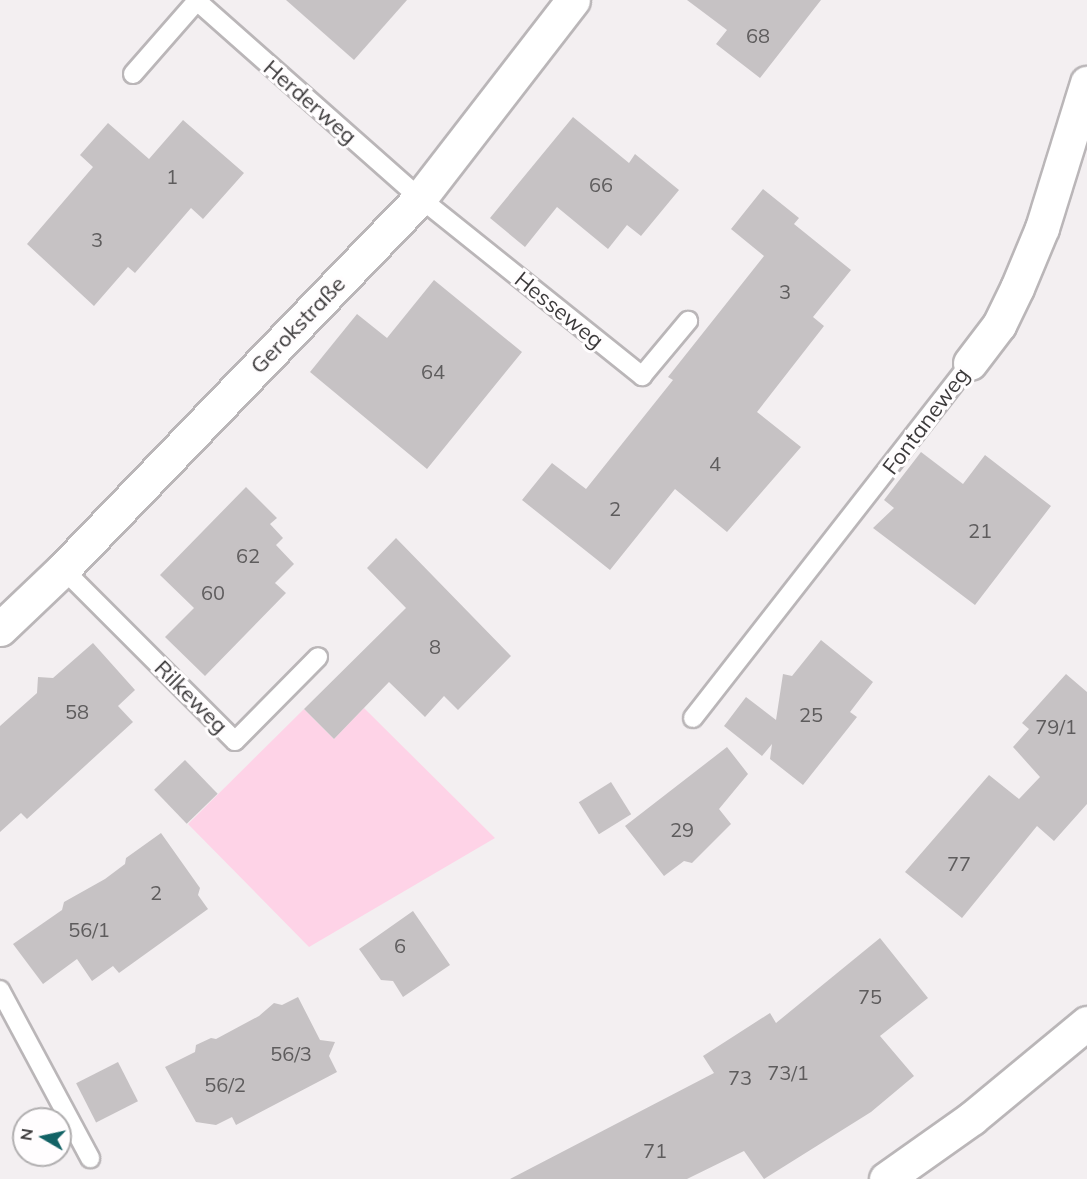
<!DOCTYPE html>
<meta charset="utf-8">
<style>
body{margin:0}
#map{position:relative;width:1087px;height:1179px;overflow:hidden;background:#f3eff1;font-family:Mulish,sans-serif}
div>[style]{position:absolute}
[style*='--x']{left:calc(var(--x)*1px);top:calc(var(--y)*1px);width:calc(var(--w)*1px);rotate:calc(var(--a)*1deg)}
.green>*{inset:0;background:#fed3e7}
.building>*{inset:0;background:#c6c2c4;transform-origin:0 0}
.roads{filter:drop-shadow(2px 0 #bab6b8) drop-shadow(-2px 0 #bab6b8) drop-shadow(0 2px #bab6b8) drop-shadow(0 -2px #bab6b8)}
.service>*{height:18px;margin:-9px;padding:0 9px;transform-origin:9px;border-radius:9px;background:#fff}
.minor>*{height:33px;margin:-16.5px;padding:0 16.5px;transform-origin:16.5px;border-radius:16.5px;background:#fff}
span{translate:-50% -50%;white-space:nowrap;text-align:center;line-height:1.15;-webkit-text-stroke:6px #fffdfe;paint-order:stroke}
.number-label{font-size:20px;color:#5e5c5d}
.number-label span{-webkit-text-stroke-width:0}
.street-label{font-size:22px;color:#3c3a3b}
.north{position:absolute;left:12px;top:1107px;width:60px;height:60px;box-sizing:border-box;background:#fffdfe;border:2px solid #b1afb0;border-radius:50%;rotate:279deg;font-size:16px;font-weight:700;line-height:24px;text-align:center;color:#3c3a3b}
.north::after{content:'';display:block;margin:auto;width:21px;height:27px;background:#126265;clip-path:polygon(50% 0,100% 100%,50% 72%,0 100%)}
</style>
<div id="map">
<div class="green">
<div style="clip-path:polygon(364px 708px,495px 838px,309px 947px,188px 824px,304px 709px,334px 739px)"></div>
</div>
<div class="building">
<div style="clip-path:polygon(286px 0,407px 0,354px 60px)"></div>
<div style="clip-path:polygon(687px 0,821px 0,760px 78px,716px 44px,727px 30px)"></div>
<div style="clip-path:polygon(573px 117px,629px 163px,635px 154px,679px 190px,641px 236px,627px 225px,608px 249px,557px 207px,525px 247px,490px 218px)"></div>
<div style="clip-path:polygon(183px 120px,244px 173px,203px 219px,191px 208px,135px 273px,128px 267px,94px 306px,27px 244px,93px 167px,80px 155px,108px 123px,149px 159px)"></div>
<div style="clip-path:polygon(763px 189px,799px 218px,794px 224px,851px 270px,813px 317px,824px 326px,757px 412px,801px 447px,727px 532px,675px 489px,610px 570px,522px 500px,552px 463px,586px 489px,673px 380px,668px 377px,764px 256px,731px 229px)"></div>
<div style="clip-path:polygon(434px 280px,522px 352px,427px 469px,310px 372px,357px 314px,387px 338px)"></div>
<div style="clip-path:polygon(921px 452px,963px 484px,985px 455px,1051px 506px,975px 605px,873px 528px,894px 508px,884px 500px)"></div>
<div style="clip-path:polygon(246px 487px,277px 518px,270px 524px,283px 538px,276px 545px,294px 564px,275px 583px,286px 593px,205px 676px,165px 637px,194px 608px,160px 575px)"></div>
<div style="clip-path:polygon(396px 538px,511px 656px,458px 710px,444px 696px,425px 717px,389px 682px,334px 739px,304px 709px,406px 608px,367px 568px)"></div>
<div style="clip-path:polygon(821px 640px,873px 682px,850px 712px,857px 717px,803px 785px,770px 759px,772px 744px,762px 756px,724px 726px,746px 697px,776px 720px,783px 674px,792px 676px)"></div>
<div style="clip-path:polygon(93px 643px,135px 690px,118px 706px,133px 722px,27px 819px,21px 813px,0 832px,0 726px,37px 693px,38px 677px,53px 678px)"></div>
<div style="clip-path:polygon(1066px 674px,1087px 692px,1087px 804px,1054px 841px,1037px 826px,962px 918px,905px 872px,989px 775px,1019px 799px,1040px 777px,1013px 747px,1029px 729px,1022px 723px)"></div>
<div style="clip-path:polygon(727px 747px,748px 774px,719px 809px,731px 824px,692px 863px,684px 861px,664px 876px,625px 826px)"></div>
<div style="left:185px;top:760px;width:47px;height:43px;rotate:46deg"></div>
<div style="left:611px;top:782px;width:38px;height:38px;rotate:58deg"></div>
<div style="clip-path:polygon(161px 833px,200px 888px,198px 895px,208px 909px,119px 973px,113px 966px,92px 981px,77px 959px,43px 984px,13px 944px,62px 910px,64px 902px,105px 879px,125px 864px,126px 858px)"></div>
<div style="clip-path:polygon(413px 911px,450px 965px,403px 997px,393px 981px,381px 980px,359px 949px)"></div>
<div style="clip-path:polygon(880px 938px,928px 998px,880px 1036px,914px 1076px,871px 1112px,764px 1179px,744px 1151px,687px 1179px,510px 1179px,714px 1073px,703px 1056px,770px 1013px,776px 1023px)"></div>
<div style="clip-path:polygon(298px 997px,320px 1040px,335px 1042px,329px 1056px,337px 1072px,236px 1125px,232px 1117px,216px 1125px,196px 1122px,165px 1067px,195px 1052px,196px 1045px,211px 1038px,216px 1039px,259px 1016px,274px 1003px,282px 1005px)"></div>
<div style="left:118px;top:1062px;width:44px;height:47px;rotate:63deg"></div>
</div>
<div class="roads">
<div class="service">
<div style="--x:133;--y:74;--w:97;--a:-48.8"></div>
<div style="--x:197;--y:1;--w:298;--a:41.5"></div>
<div style="--x:420;--y:198;--w:285;--a:38.7"></div>
<div style="--x:642;--y:376;--w:72;--a:-50.1"></div>
<div style="--x:63;--y:569;--w:243;--a:45"></div>
<div style="--x:235;--y:741;--w:118;--a:-45.3"></div>
<div style="--x:693;--y:718;--w:450;--a:-52"></div>
<div style="--x:0;--y:990;--w:191;--a:61.8"></div>
</div>
<div class="minor">
<div style="--x:970;--y:363;--w:48;--a:-52.7"></div>
<div style="--x:999;--y:325;--w:41;--a:-64.1"></div>
<div style="--x:1017;--y:288;--w:65;--a:-67.4"></div>
<div style="--x:1042;--y:228;--w:152;--a:-72.8"></div>
<div style="--x:0;--y:629;--w:87;--a:-43.6"></div>
<div style="--x:63;--y:569;--w:515;--a:-46.1"></div>
<div style="--x:420;--y:198;--w:250;--a:-52.3"></div>
<div style="--x:886;--y:1179;--w:105;--a:-35.3"></div>
<div style="--x:972;--y:1118;--w:149;--a:-39.6"></div>
</div>
</div>
<div class="number-label">
<span style="left:758px;top:35px">68</span>
<span style="left:172px;top:176px">1</span>
<span style="left:601px;top:184px">66</span>
<span style="left:97px;top:239px">3</span>
<span style="left:785px;top:291px">3</span>
<span style="left:433px;top:371px">64</span>
<span style="left:715px;top:463px">4</span>
<span style="left:615px;top:508px">2</span>
<span style="left:980px;top:530px">21</span>
<span style="left:248px;top:555px">62</span>
<span style="left:213px;top:592px">60</span>
<span style="left:435px;top:646px">8</span>
<span style="left:77px;top:711px">58</span>
<span style="left:811px;top:714px">25</span>
<span style="left:1056px;top:726px">79/1</span>
<span style="left:682px;top:829px">29</span>
<span style="left:959px;top:863px">77</span>
<span style="left:156px;top:892px">2</span>
<span style="left:89px;top:929px">56/1</span>
<span style="left:400px;top:945px">6</span>
<span style="left:870px;top:996px">75</span>
<span style="left:291px;top:1053px">56/3</span>
<span style="left:788px;top:1072px">73/1</span>
<span style="left:740px;top:1077px">73</span>
<span style="left:225px;top:1084px">56/2</span>
<span style="left:655px;top:1150px">71</span>
</div>
<div class="street-label">
<span style="left:310px;top:102px;rotate:41deg">Herderweg</span>
<span style="left:559px;top:310px;rotate:39deg">Hesseweg</span>
<span style="left:298px;top:325px;rotate:-46deg">Gerokstraße</span>
<span style="left:926px;top:421px;rotate:-53deg">Fontaneweg</span>
<span style="left:191px;top:697px;rotate:45deg">Rilkeweg</span>
</div>
<div class="north">N</div>
</div>
